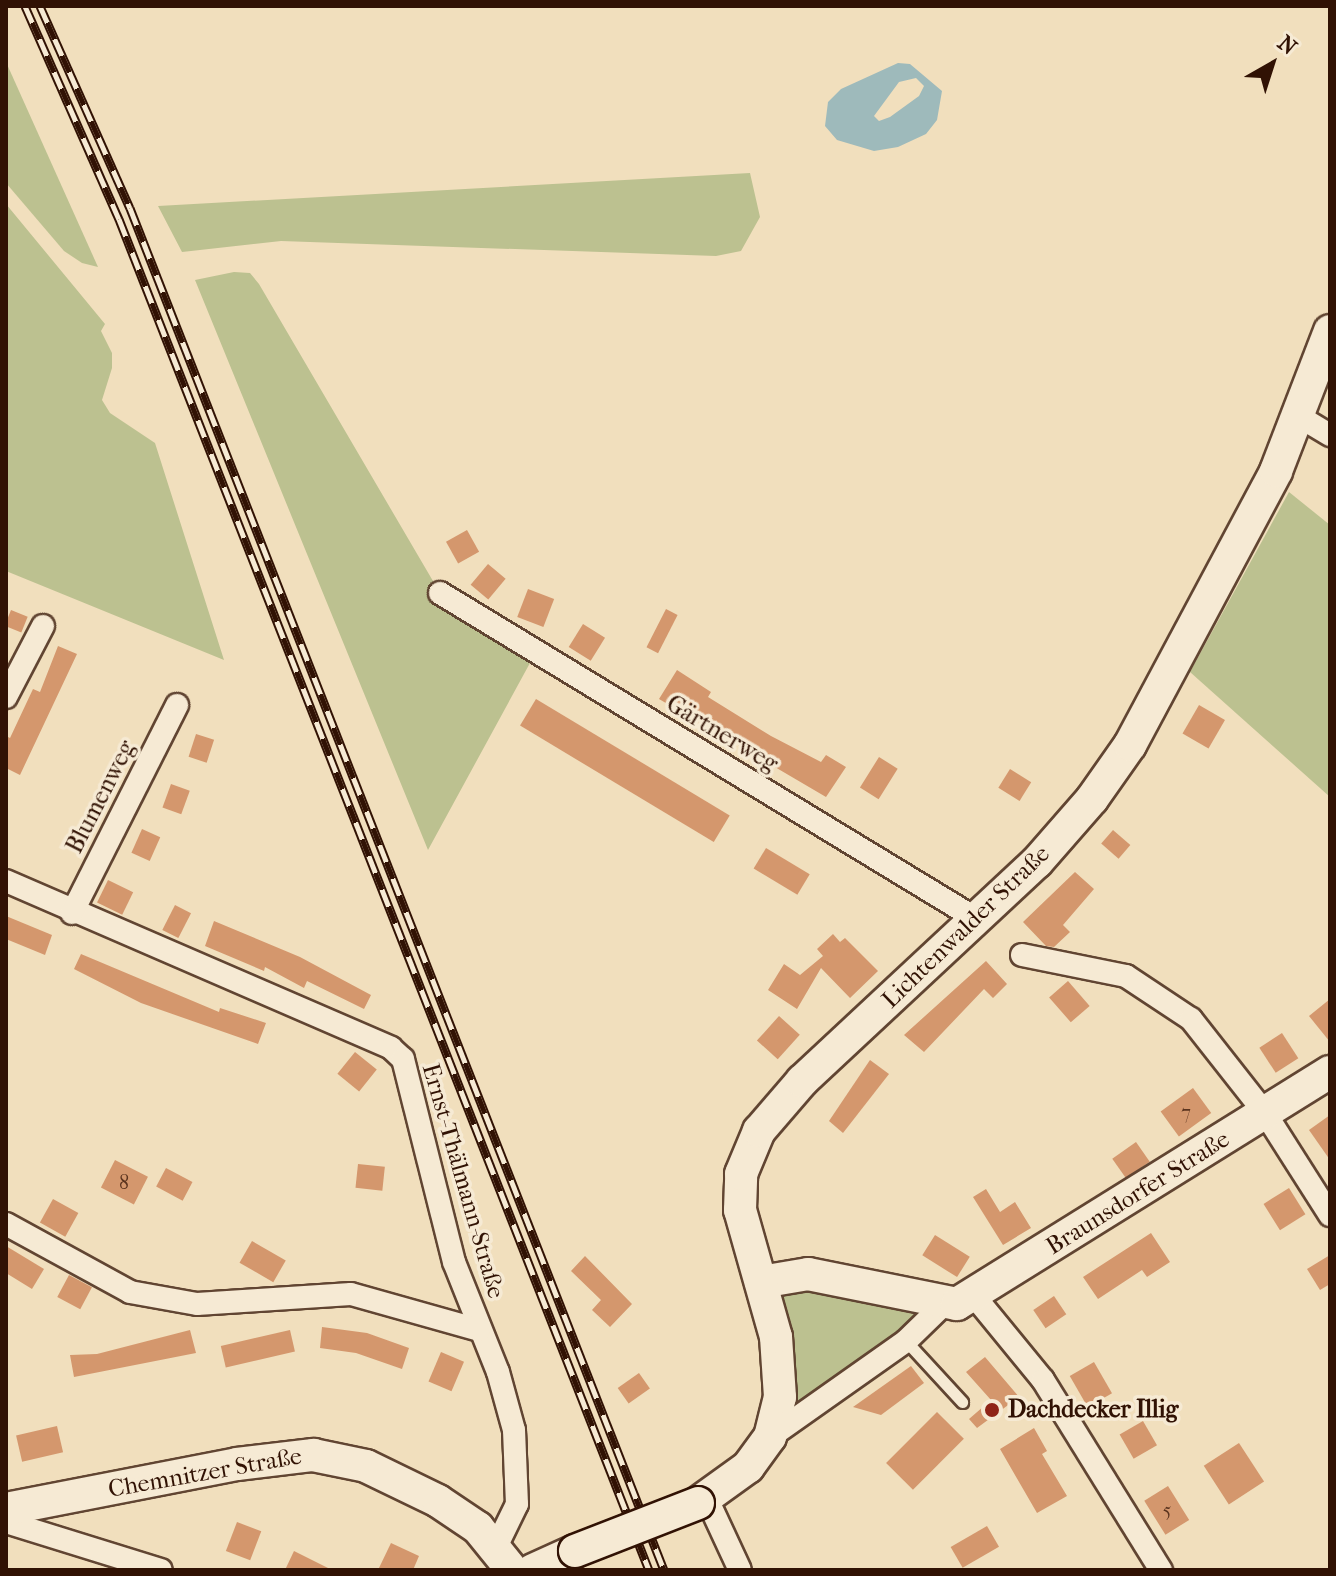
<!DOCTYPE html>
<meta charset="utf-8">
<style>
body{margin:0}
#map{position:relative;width:1336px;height:1576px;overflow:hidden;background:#f1dfbd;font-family:"IM FELL French Canon",serif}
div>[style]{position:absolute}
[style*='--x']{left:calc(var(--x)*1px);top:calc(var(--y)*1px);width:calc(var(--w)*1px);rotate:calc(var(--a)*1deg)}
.green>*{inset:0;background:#bcc190}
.water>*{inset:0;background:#9ebabb}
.building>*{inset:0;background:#d4976d;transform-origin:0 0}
.roads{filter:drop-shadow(2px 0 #614532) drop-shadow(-2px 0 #614532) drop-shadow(0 2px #614532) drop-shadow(0 -2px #614532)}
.lane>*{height:11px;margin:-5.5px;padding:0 5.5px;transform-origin:5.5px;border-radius:5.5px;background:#f6ead4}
.street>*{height:22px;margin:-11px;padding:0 11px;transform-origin:11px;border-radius:11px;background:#f6ead4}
.secondary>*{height:32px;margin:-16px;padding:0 16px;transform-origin:16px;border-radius:16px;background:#f6ead4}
.rail>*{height:9px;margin-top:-4.5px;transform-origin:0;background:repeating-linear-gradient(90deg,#f6ead4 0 18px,#311204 0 36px);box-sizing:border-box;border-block:2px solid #311204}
.bridges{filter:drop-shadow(2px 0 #311204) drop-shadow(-2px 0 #311204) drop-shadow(0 2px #311204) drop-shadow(0 -2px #311204)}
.secondary-bridge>*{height:32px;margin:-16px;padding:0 16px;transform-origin:16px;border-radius:16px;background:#f6ead4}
.dots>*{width:22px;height:22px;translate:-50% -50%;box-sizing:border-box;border:4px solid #f6ead4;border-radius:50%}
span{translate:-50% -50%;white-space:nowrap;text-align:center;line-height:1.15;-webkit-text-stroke:7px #f6ead4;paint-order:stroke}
.number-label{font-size:20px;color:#5a331e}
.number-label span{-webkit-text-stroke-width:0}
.street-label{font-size:24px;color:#311204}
.poi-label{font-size:24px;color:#311204;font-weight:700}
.left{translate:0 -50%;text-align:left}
.frame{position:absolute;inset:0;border:8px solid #311204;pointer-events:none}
.north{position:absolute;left:1232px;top:24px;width:80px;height:80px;-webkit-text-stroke:6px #f6ead4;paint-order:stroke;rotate:39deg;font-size:22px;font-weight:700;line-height:32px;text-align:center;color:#311204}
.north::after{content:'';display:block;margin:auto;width:28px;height:36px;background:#311204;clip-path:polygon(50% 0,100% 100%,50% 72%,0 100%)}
</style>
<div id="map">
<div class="green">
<div style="clip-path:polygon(6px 62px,98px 267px,82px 263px,64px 251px,6px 183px)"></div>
<div style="clip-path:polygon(750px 173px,760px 217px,741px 251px,716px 256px,281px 241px,182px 252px,158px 206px)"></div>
<div style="clip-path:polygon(6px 204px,105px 324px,101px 331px,112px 353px,112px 368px,102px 400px,110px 413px,155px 443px,224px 660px,6px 571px)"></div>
<div style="clip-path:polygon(234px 272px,250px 273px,259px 284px,440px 593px,536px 652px,428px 850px,195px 280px)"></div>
<div style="clip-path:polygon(1289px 492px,1330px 525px,1330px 797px,1190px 672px)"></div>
<div style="clip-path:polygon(777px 1275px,943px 1305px,770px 1437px)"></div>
</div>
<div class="water">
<div style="clip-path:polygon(evenodd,898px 63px,910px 64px,942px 91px,937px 120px,926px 134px,898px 147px,874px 151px,837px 140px,825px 126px,828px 102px,841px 89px,898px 63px,916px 78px,924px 86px,919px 96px,890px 117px,879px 121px,874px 116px,899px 82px,916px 78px)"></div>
</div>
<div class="building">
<div style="left:467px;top:530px;width:25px;height:24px;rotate:61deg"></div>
<div style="left:488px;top:564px;width:23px;height:27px;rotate:40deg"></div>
<div style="left:528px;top:589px;width:28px;height:30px;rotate:21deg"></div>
<div style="left:666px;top:609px;width:13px;height:43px;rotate:27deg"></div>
<div style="left:11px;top:610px;width:18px;height:17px;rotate:22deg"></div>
<div style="left:583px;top:624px;width:26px;height:27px;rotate:32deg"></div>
<div style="clip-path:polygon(58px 646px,77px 654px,20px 775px,6px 768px,6px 736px,10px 738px,33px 689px,40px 692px)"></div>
<div style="clip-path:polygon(677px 670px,711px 692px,708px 697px,771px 736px,821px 762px,826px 755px,846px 767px,826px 797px,659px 699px)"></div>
<div style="left:536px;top:699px;width:226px;height:31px;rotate:31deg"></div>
<div style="left:1199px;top:705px;width:30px;height:33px;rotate:30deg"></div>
<div style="left:196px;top:734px;width:19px;height:24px;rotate:18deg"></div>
<div style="left:879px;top:757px;width:22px;height:36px;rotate:32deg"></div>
<div style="left:1010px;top:769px;width:25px;height:22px;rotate:32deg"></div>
<div style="left:171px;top:784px;width:20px;height:25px;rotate:20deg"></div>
<div style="left:142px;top:829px;width:20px;height:26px;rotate:24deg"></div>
<div style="left:1113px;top:830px;width:23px;height:18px;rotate:41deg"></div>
<div style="left:766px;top:848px;width:51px;height:24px;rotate:31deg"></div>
<div style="clip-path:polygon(1075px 872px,1094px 889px,1063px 925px,1070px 932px,1054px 947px,1046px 946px,1023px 922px)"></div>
<div style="left:108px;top:880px;width:28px;height:25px;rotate:26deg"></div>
<div style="left:175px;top:905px;width:18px;height:28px;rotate:27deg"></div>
<div style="clip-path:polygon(6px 916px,52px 935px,45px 955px,6px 939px)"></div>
<div style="clip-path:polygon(214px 921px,300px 957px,371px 995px,364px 1009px,307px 981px,304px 988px,265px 967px,264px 971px,205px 946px)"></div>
<div style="clip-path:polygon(833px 934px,840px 942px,845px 938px,878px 971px,850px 998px,821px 968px,797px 1009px,768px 990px,784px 964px,800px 975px,823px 956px,817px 949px)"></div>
<div style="clip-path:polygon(81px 954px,219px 1012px,220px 1008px,266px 1023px,258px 1044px,141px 1003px,74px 969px)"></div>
<div style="clip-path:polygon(986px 961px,1007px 984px,993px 998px,984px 989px,924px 1052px,904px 1035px)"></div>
<div style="left:1068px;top:981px;width:33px;height:25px;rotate:49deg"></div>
<div style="clip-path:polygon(1330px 999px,1330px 1042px,1309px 1016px)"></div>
<div style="left:779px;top:1016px;width:28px;height:33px;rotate:42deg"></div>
<div style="left:1282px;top:1033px;width:30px;height:27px;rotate:57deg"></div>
<div style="left:355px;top:1052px;width:28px;height:28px;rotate:39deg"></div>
<div style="clip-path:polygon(870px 1060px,889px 1074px,843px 1133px,829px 1121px)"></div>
<div style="left:1193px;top:1088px;width:31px;height:40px;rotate:54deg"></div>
<div style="clip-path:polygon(1330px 1115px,1330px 1160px,1309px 1130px)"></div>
<div style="left:1136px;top:1142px;width:24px;height:29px;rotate:55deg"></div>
<div style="left:115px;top:1160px;width:37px;height:31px;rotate:27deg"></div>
<div style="left:358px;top:1164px;width:27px;height:24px;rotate:6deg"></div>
<div style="left:166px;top:1168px;width:30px;height:21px;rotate:28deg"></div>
<div style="left:1289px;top:1188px;width:31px;height:30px;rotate:58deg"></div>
<div style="clip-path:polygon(986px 1189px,1000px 1212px,1015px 1202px,1031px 1228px,1003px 1245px,973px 1197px)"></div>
<div style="left:53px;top:1199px;width:29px;height:27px;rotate:29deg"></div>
<div style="clip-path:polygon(1151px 1233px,1170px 1262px,1147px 1277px,1142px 1270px,1098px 1299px,1083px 1277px)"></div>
<div style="left:935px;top:1235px;width:41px;height:24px;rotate:32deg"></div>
<div style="left:252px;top:1241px;width:39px;height:25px;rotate:30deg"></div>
<div style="clip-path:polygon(6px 1246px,44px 1269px,32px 1289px,6px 1273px)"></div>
<div style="clip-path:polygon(1330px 1255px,1330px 1284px,1320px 1290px,1307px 1269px)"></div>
<div style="clip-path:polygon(585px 1256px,632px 1304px,610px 1327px,592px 1310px,601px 1300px,571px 1271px)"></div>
<div style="left:69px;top:1275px;width:26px;height:25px;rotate:28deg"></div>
<div style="left:1054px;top:1296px;width:22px;height:25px;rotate:56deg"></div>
<div style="clip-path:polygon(322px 1327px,367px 1333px,409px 1348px,402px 1369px,356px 1353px,320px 1348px)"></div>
<div style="clip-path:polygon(190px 1330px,196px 1353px,74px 1377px,70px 1355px,97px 1354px)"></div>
<div style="left:290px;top:1330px;width:22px;height:71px;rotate:77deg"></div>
<div style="left:441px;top:1352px;width:25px;height:32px;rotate:23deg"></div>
<div style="clip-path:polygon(985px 1357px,1019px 1397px,977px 1428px,969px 1419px,991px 1400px,966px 1372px)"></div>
<div style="left:1094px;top:1362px;width:36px;height:28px;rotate:60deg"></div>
<div style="clip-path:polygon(911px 1366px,924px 1383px,881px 1415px,853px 1407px)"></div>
<div style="left:639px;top:1373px;width:19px;height:26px;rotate:55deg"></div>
<div style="left:937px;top:1412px;width:38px;height:72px;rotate:45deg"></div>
<div style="left:1143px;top:1421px;width:28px;height:27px;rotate:60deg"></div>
<div style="left:57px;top:1426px;width:27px;height:42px;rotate:77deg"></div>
<div style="clip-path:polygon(1034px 1428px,1047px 1451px,1042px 1454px,1067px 1496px,1037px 1513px,1000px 1449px)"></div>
<div style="left:1239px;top:1443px;width:46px;height:42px;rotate:57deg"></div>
<div style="left:1168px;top:1486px;width:40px;height:28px;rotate:58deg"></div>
<div style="left:237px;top:1522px;width:26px;height:31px;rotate:21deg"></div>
<div style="left:987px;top:1526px;width:24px;height:42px;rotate:60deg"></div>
<div style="clip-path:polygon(391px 1543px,419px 1556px,413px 1570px,378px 1570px)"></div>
<div style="clip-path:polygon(294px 1551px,332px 1570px,285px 1570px)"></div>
</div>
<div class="roads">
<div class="lane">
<div style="--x:906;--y:1341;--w:83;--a:47.4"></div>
</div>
<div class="street">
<div style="--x:1300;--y:417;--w:35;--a:31"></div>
<div style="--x:440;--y:593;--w:630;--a:31.29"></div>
<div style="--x:6;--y:697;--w:80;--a:-62.5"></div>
<div style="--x:6;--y:881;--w:420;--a:23.4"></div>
<div style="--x:391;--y:1048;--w:16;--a:43"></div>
<div style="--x:403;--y:1059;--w:209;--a:75.9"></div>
<div style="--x:454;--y:1262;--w:118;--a:68.2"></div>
<div style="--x:498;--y:1372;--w:60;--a:74.6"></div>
<div style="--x:514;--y:1430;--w:74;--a:87.7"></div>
<div style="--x:517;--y:1504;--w:48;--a:116"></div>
<div style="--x:72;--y:913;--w:233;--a:-63.2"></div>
<div style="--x:1022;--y:955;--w:106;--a:11.4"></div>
<div style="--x:1126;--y:976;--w:78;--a:33.5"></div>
<div style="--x:1191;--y:1019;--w:120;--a:51.8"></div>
<div style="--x:1265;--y:1113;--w:121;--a:57.5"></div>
<div style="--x:6;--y:1224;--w:141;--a:28.7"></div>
<div style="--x:130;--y:1292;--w:68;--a:10.2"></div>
<div style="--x:197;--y:1304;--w:154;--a:-3.7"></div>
<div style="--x:351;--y:1294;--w:133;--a:15.7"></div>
<div style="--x:975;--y:1297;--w:107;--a:50.7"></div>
<div style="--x:1043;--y:1380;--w:224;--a:58.2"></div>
<div style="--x:770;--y:1437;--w:166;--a:-35.2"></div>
<div style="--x:906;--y:1341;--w:52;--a:-44.2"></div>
<div style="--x:707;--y:1499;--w:78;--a:65.1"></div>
<div style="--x:6;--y:1522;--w:162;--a:17.2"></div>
</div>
<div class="secondary">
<div style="--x:761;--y:1282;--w:48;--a:-9.7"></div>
<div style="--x:808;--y:1274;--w:152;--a:11.4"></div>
<div style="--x:957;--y:1304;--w:439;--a:-31.9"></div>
<div style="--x:698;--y:1503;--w:62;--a:-35.8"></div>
<div style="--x:748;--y:1467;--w:37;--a:-54"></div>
<div style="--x:770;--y:1437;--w:41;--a:-76"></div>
<div style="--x:780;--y:1397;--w:60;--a:-93.8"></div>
<div style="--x:776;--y:1337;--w:132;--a:-105.8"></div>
<div style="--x:740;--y:1210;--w:36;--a:-88"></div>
<div style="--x:741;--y:1174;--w:47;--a:-67.3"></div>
<div style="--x:759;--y:1131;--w:66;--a:-49.3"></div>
<div style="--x:802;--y:1081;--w:321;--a:-43"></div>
<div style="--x:1037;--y:862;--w:84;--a:-48.9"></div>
<div style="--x:1092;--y:799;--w:66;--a:-54.9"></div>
<div style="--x:1130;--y:745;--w:310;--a:-61.9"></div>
<div style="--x:1276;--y:471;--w:150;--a:-68.9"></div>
<div style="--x:6;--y:1509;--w:235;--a:-11"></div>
<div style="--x:237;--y:1464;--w:77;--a:-6.8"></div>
<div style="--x:313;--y:1455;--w:54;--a:11.7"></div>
<div style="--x:366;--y:1466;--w:80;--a:25.9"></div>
<div style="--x:438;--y:1501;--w:48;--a:34"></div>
<div style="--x:478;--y:1528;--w:54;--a:51"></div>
<div style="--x:533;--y:1570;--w:46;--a:-24.3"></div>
</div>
</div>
<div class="rail">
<div style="--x:25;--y:6;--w:233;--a:66.2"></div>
<div style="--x:119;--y:219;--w:1451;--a:68.58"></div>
<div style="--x:40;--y:6;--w:221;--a:66"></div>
<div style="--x:130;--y:208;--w:1463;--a:68.59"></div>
</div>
<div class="bridges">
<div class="secondary-bridge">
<div style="--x:575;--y:1551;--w:132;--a:-21.3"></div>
</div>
</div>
<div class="dots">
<div style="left:992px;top:1410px;background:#8f2418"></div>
</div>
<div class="number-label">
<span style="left:1186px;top:1112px">7</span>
<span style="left:124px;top:1182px">8</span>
<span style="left:1167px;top:1510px">5</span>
</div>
<div class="street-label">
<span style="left:722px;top:734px;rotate:31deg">Gärtnerweg</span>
<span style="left:101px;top:797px;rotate:-63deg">Blumenweg</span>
<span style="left:966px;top:927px;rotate:-44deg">Lichtenwalder Straße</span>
<span style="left:463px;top:1181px;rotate:74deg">Ernst-Thälmann-Straße</span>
<span style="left:1138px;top:1193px;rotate:-32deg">Braunsdorfer Straße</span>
<span style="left:205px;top:1473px;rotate:-10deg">Chemnitzer Straße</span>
</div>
<div class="poi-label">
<span class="left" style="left:1008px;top:1410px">Dachdecker Illig</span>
</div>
<div class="frame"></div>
<div class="north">N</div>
</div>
